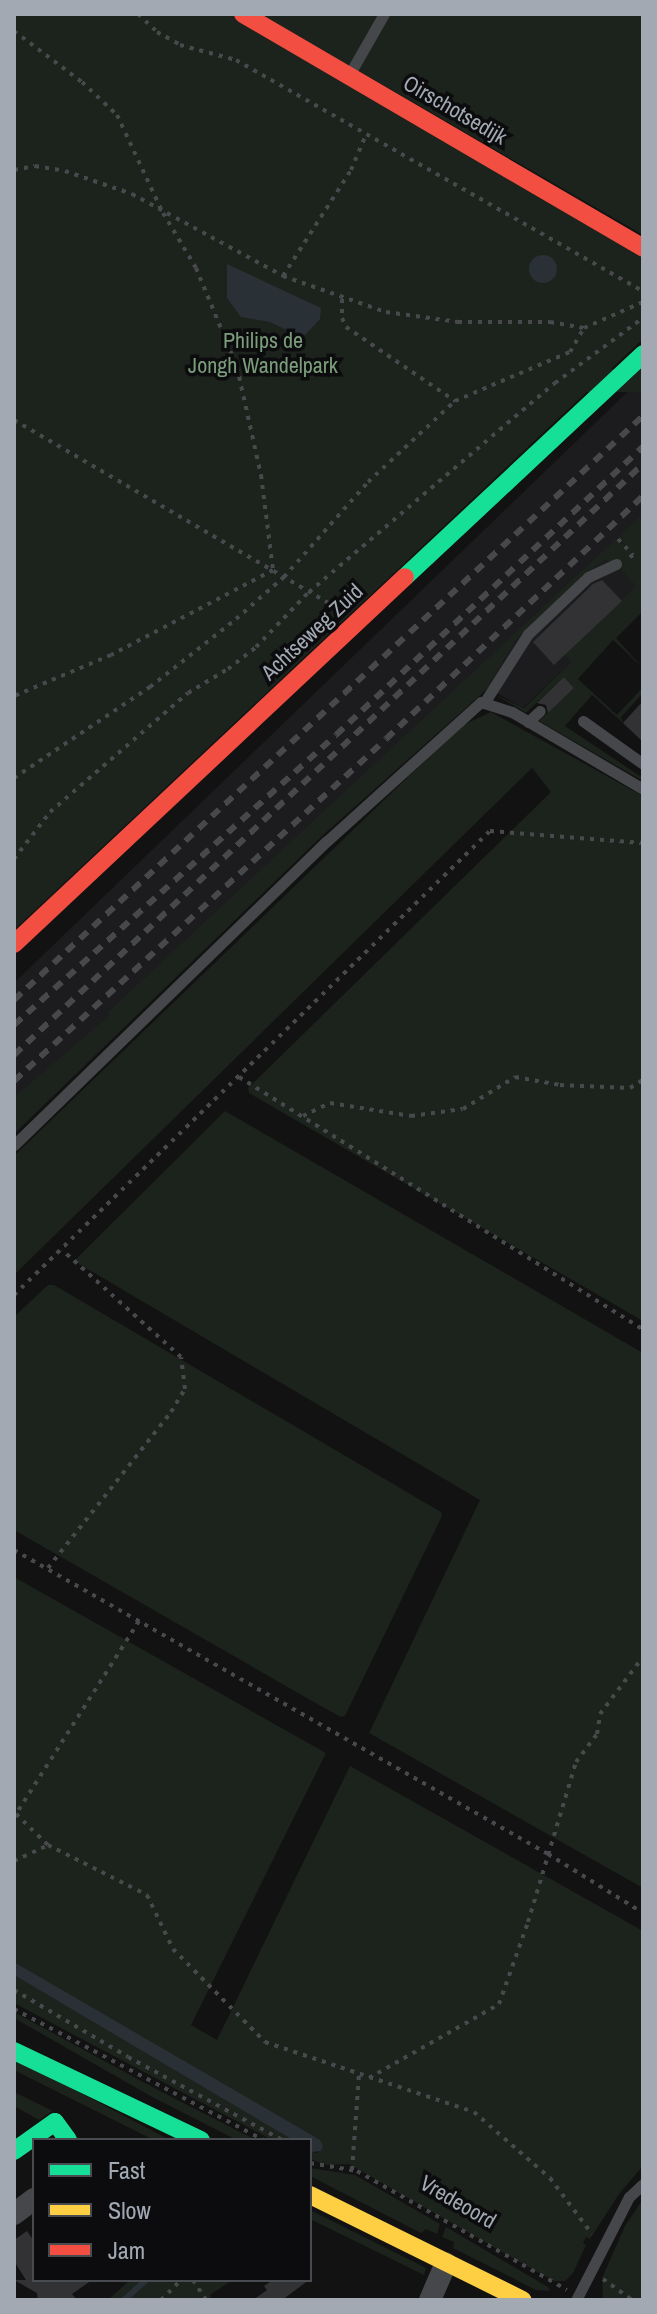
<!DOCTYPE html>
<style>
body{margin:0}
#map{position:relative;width:657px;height:2314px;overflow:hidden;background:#121212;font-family:"Archivo Narrow",sans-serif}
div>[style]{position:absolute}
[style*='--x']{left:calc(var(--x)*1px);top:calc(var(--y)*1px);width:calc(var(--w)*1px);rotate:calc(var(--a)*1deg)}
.built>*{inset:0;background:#1c1c1e}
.green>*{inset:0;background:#1c221c;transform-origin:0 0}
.water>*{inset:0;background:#293136}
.round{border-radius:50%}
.stream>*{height:6px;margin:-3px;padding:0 3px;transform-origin:3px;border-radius:3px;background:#293136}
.building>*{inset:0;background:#323235}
.path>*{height:4px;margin-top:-2px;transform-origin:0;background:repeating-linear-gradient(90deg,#48494c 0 4px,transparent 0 10px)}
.lane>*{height:11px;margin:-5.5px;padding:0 5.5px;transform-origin:5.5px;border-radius:5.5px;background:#46474a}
.street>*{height:22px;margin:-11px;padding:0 11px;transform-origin:11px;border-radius:11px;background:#46474a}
.fast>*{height:18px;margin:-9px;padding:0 9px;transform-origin:9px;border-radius:9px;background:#16e098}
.slow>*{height:18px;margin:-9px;padding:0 9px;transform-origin:9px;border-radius:9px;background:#ffcf43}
.jam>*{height:18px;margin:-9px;padding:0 9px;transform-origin:9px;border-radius:9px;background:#f24e42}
.rail>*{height:6px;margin-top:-3px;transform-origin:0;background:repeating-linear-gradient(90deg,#47484a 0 10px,transparent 0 18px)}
span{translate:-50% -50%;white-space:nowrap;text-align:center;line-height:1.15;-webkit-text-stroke:7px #0c0c0e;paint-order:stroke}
.street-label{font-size:22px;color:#a3a9b3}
.park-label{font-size:22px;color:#7b9d7b}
.frame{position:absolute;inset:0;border:16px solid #a3a9b3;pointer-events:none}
.legend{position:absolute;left:32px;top:2138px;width:280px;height:144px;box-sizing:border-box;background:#0c0c0e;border:2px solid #484b50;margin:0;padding:10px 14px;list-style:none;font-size:24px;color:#a3a9b3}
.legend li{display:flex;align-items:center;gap:16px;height:40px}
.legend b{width:40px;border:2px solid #484b50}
</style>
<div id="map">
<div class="built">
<div style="clip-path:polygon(643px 377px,643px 593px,523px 708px,478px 682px,14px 1125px,14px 983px)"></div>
</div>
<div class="green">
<div style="clip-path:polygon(14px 14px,231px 14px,643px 253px,643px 339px,14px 930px)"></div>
<div style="clip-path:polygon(260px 14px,643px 14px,643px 235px)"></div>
<div style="left:643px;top:369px;width:23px;height:863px;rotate:90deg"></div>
<div style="clip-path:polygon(643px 514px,643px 611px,616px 638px,643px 668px,613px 640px,578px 679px,617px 715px,643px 687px,643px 693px,621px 717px,623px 723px,592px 695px,565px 726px,643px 778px,643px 781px,539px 721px,574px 688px,564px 677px,526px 713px,494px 694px,524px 708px,571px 662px,564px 654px,636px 586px,614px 562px,605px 560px,584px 574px,515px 641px,486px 690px,322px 836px,14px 1134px,14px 1097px,109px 1016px,107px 1013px,616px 539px,627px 547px,618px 537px)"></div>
<div style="clip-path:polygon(491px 712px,643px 796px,643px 1321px,249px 1093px,248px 1088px,551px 792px,532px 768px,14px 1275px,14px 1156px,461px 726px)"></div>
<div style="clip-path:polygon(225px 1111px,643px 1353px,643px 1888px,369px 1733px,480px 1500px,74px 1261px)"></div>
<div style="clip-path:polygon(48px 1285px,54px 1285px,441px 1512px,442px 1516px,345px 1716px,341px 1717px,319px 1705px,14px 1530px,14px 1317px)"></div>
<div style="clip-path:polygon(14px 1577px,326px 1753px,191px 2025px,217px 2040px,350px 1766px,643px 1931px,643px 2166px,619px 2194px,590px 2239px,586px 2237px,583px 2243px,586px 2245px,573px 2273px,565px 2281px,554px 2281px,525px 2265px,349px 2164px,327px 2165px,310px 2159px,310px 2150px,317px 2153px,323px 2146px,14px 1962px)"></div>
<div style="clip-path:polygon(14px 1975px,225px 2098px,293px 2140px,272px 2140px,14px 2003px)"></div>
<div style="clip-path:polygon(14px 2012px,158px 2090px,256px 2140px,237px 2140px,154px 2098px,14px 2018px)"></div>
<div style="clip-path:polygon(14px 2058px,170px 2140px,154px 2140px,14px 2070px)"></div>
<div style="clip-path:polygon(14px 2092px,53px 2111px,39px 2120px,14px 2106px)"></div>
<div style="clip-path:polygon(310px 2168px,355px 2175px,440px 2224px,437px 2234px,426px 2229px,421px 2233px,310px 2176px)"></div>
<div style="clip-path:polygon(643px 2199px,643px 2300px,603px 2300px,602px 2278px,625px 2226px)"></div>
<div style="clip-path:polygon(310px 2210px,426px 2268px,424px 2275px,310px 2219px)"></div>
<div style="clip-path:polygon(446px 2227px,548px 2287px,550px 2291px,536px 2290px,453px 2248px,454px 2242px,442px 2237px)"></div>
<div style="clip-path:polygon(130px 2280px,232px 2280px,210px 2295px,212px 2300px,108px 2300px)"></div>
</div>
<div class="water">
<div class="round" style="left:529px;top:255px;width:28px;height:28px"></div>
<div style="clip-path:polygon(227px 264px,321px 308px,320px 319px,305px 335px,297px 335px,270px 322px,241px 317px,227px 298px)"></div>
<div style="clip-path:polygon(14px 1962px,320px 2140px,323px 2146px,321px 2151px,312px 2152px,310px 2140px,293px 2140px,14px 1975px)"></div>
</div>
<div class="stream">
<div style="--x:124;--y:2300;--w:30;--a:-42"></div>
</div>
<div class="building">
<div style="clip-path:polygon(602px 580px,622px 601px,554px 665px,533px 642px,593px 584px)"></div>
<div style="clip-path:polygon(564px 677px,574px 688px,548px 713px,546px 705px,537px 703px)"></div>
<div style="clip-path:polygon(643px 701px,643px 742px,623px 723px)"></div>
<div style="clip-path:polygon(27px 2231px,34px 2241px,34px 2280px,92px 2280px,72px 2294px,77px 2300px,38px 2300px,37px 2293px,14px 2280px,26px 2280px,14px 2261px,14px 2240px)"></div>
<div style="clip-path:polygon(273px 2280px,309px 2280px,282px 2300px,253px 2300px,267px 2290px,264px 2286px)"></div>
</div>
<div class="path">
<div style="--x:138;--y:14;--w:26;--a:43"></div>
<div style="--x:157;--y:32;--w:26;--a:29"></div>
<div style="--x:180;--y:45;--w:58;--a:15"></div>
<div style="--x:236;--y:60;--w:468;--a:29.6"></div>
<div style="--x:14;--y:31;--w:85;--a:36.9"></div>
<div style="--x:82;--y:82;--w:48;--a:43.3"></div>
<div style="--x:117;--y:115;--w:108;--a:64.9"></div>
<div style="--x:163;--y:213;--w:64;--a:59"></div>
<div style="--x:196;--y:268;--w:107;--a:67.5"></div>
<div style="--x:237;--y:367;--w:111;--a:77.5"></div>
<div style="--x:261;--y:475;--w:96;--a:82.8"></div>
<div style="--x:273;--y:570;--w:183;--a:152.3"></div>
<div style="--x:111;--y:655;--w:105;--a:157.1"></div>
<div style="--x:14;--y:170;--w:21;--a:-11"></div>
<div style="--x:35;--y:166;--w:30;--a:9"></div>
<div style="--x:65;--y:171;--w:71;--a:18.9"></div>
<div style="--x:132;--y:194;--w:172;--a:28.5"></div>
<div style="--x:283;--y:276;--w:109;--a:19.3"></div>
<div style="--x:386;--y:312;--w:73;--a:7.9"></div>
<div style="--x:458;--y:322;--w:92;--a:0"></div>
<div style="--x:550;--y:322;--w:35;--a:10"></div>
<div style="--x:584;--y:328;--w:64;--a:-23.8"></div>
<div style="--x:283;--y:276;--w:126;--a:-57.3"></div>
<div style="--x:351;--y:170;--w:39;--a:-67"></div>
<div style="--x:342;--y:299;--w:19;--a:90"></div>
<div style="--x:342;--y:318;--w:10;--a:66"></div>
<div style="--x:346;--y:327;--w:132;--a:34.2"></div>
<div style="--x:14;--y:420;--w:374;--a:30.2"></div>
<div style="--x:618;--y:539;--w:22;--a:47"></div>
<div style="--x:633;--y:555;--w:7;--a:146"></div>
<div style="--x:14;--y:778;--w:164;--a:-33.8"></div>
<div style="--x:150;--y:687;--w:110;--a:-38.3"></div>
<div style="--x:236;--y:619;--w:64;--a:-41.2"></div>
<div style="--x:284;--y:577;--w:127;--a:-48.5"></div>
<div style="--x:368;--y:482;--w:119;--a:-43"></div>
<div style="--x:455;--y:401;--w:125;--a:-23.1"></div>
<div style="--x:570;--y:352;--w:28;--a:-60"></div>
<div style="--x:14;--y:859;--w:59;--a:-52.5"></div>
<div style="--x:50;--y:812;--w:182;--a:-40.8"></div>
<div style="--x:188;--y:693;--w:47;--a:-31"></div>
<div style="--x:228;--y:669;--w:36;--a:-38"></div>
<div style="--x:256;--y:647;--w:76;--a:-46.1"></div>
<div style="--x:309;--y:592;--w:323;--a:-40.4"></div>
<div style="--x:555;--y:383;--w:109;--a:-36.5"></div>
<div style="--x:239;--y:1077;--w:476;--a:32"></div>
<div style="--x:303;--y:1116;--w:30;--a:-26"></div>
<div style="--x:330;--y:1103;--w:82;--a:9.1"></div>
<div style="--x:411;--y:1116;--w:52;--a:-7.7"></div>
<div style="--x:463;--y:1109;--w:61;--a:-31.6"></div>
<div style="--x:515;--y:1077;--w:46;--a:10.1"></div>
<div style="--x:560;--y:1085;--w:70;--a:2.5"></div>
<div style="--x:630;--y:1088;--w:15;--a:-32"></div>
<div style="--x:14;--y:1295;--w:665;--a:-44.27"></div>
<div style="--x:490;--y:831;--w:153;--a:4.5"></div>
<div style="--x:14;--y:1550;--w:614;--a:29.65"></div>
<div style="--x:548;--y:1854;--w:112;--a:31.8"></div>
<div style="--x:48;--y:1568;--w:199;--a:-51.7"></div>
<div style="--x:171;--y:1412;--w:27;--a:-59"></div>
<div style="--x:185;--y:1389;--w:32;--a:-97"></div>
<div style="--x:181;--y:1357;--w:160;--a:-138"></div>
<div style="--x:139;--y:1621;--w:229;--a:122.5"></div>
<div style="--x:16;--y:1814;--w:45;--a:44.1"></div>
<div style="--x:48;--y:1845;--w:111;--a:26.8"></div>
<div style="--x:147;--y:1895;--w:60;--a:64.3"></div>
<div style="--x:173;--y:1949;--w:131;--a:45.3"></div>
<div style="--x:265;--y:2042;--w:220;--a:18.5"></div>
<div style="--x:474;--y:2112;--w:101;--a:41"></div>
<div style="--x:550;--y:2178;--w:70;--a:53.1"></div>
<div style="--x:14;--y:1861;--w:38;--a:-25"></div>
<div style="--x:14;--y:1990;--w:132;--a:30.4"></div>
<div style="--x:128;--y:2057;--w:175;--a:28.3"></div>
<div style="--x:14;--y:2009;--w:282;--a:27.7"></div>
<div style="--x:369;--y:2078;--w:150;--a:-29.6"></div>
<div style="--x:499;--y:2004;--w:87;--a:-70.5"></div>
<div style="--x:528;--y:1922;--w:167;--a:-73.3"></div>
<div style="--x:576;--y:1762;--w:35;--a:-53"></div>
<div style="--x:597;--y:1734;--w:20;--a:-81"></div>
<div style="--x:600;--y:1714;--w:71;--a:-53"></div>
<div style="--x:310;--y:2163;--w:48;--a:9.7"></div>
<div style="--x:357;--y:2171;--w:241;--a:29.5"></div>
<div style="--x:352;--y:2170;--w:96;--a:-85.8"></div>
<div style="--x:603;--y:2279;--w:36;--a:36"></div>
<div style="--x:193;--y:2280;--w:24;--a:57"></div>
<div style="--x:161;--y:2300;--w:28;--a:-45"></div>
</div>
<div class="lane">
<div style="--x:349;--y:75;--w:70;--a:-60.2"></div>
<div style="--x:484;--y:703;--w:82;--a:-57.5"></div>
<div style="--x:528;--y:634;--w:83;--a:-43.5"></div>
<div style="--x:588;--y:577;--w:31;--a:-25"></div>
<div style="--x:583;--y:721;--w:74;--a:35.6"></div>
<div style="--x:528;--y:722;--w:16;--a:-43"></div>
<div style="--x:14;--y:1145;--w:436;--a:-44.2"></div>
<div style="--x:327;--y:841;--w:207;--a:-42.1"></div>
<div style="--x:481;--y:702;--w:33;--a:18"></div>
<div style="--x:512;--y:712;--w:152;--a:30.4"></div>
<div style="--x:576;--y:2300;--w:116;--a:-62.8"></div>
<div style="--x:629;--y:2197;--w:19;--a:-43"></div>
</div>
<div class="street">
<div style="--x:14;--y:2214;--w:25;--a:-37"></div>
<div style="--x:430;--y:2300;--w:40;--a:-66.6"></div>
</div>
<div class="fast">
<div style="--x:405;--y:577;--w:326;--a:-43.1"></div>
<div style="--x:14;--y:2051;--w:207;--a:25.5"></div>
<div style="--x:14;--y:2151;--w:50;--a:-35.3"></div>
<div style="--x:55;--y:2122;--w:22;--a:54"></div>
</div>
<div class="slow">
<div style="--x:310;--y:2195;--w:237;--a:26.3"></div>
</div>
<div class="jam">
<div style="--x:243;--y:14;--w:463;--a:30.3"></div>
<div style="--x:14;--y:944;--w:536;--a:-43.19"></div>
</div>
<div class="rail">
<div style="--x:14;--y:1000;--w:858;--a:-42.88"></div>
<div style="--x:14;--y:1025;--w:433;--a:-42"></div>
<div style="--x:336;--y:735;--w:421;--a:-43.2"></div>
<div style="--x:14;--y:1055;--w:863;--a:-43.22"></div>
<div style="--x:14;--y:1081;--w:505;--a:-42.59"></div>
<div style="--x:386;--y:739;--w:354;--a:-43.4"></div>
</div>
<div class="street-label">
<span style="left:455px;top:110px;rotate:30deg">Oirschotsedijk</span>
<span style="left:312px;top:632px;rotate:-43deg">Achtseweg Zuid</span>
<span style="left:458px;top:2202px;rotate:30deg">Vredeoord</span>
</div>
<div class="park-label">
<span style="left:263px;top:353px">Philips de<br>Jongh Wandelpark</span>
</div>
<div class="frame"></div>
<ul class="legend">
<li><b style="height:10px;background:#16e098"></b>Fast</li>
<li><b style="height:10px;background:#ffcf43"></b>Slow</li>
<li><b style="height:10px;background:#f24e42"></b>Jam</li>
</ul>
</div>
